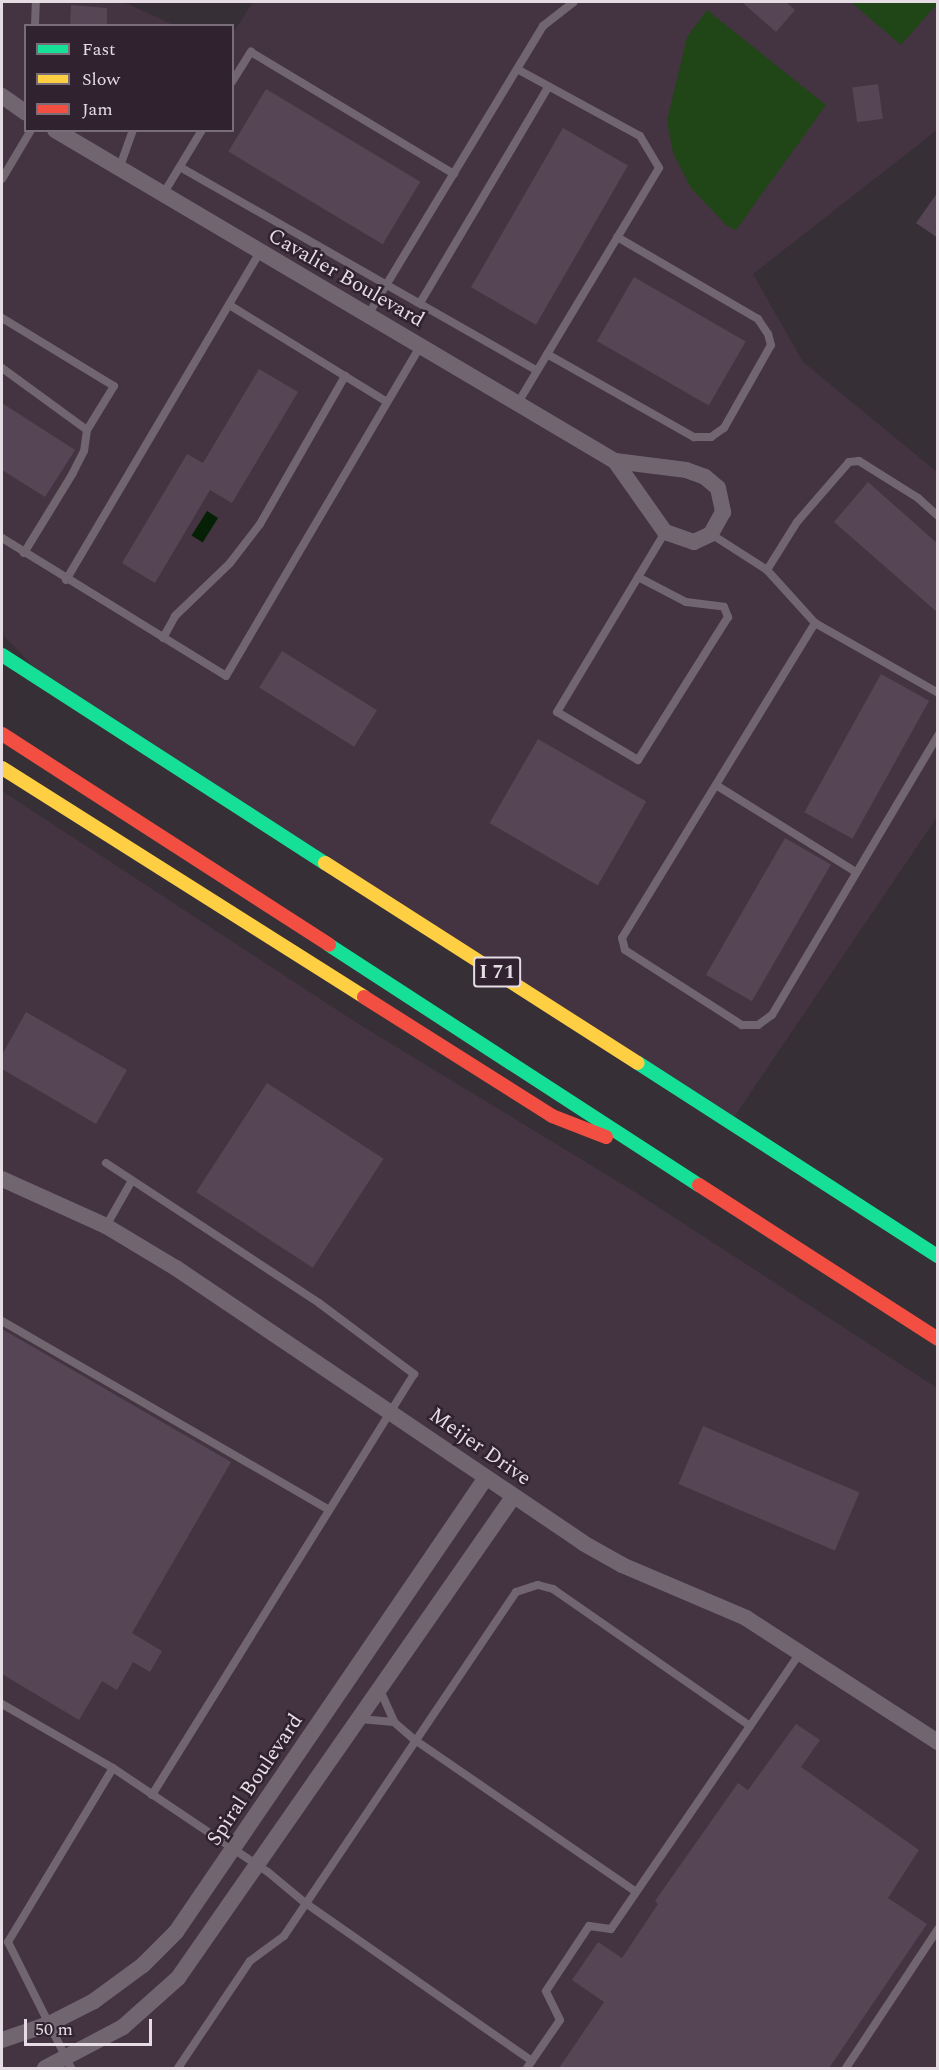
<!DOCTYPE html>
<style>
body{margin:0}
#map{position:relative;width:939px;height:2070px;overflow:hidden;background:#363036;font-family:Spectral,serif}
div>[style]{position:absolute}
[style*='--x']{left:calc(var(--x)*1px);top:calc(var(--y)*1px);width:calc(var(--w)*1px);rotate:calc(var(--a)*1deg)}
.built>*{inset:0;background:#443341}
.green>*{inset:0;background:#204618}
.water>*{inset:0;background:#052005;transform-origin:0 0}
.building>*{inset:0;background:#564655;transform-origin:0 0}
.lane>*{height:8px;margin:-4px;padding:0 4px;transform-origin:4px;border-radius:4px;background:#71666f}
.street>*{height:16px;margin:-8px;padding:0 8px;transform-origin:8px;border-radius:8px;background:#71666f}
.fast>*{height:14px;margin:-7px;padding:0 7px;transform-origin:7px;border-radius:7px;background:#16e098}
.slow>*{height:14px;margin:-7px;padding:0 7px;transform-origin:7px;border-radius:7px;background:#ffcf43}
.jam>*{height:14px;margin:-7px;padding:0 7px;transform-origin:7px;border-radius:7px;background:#f24e42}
span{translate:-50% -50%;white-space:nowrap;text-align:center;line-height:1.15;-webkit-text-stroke:5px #30222e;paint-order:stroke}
.shield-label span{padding:2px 4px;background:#30222e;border:2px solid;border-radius:4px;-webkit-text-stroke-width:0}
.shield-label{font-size:20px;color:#e6dde4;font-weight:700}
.street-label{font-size:21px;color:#e6dde4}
.frame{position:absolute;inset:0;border:3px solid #e6dde4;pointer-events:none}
.legend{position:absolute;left:24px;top:24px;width:210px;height:108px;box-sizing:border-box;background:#30222e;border:2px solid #796d77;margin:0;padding:8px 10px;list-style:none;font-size:18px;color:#e6dde4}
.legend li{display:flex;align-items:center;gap:12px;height:30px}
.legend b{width:30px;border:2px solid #796d77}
.scale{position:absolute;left:24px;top:2019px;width:128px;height:27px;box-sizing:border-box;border:3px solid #e6dde4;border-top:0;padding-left:8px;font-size:18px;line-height:21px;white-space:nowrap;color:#e6dde4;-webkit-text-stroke:4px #30222e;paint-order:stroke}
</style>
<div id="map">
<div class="built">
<div style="clip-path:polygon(2px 2px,123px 2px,174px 25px,26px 26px,26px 130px,232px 130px,233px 33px,253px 2px,937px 2px,937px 130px,753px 274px,803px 362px,937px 472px,937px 817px,730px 1123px,55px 689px,2px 634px)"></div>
<div style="clip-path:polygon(2px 791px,357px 1023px,635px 1192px,937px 1388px,937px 2068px,2px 2068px)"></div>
</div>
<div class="green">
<div style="clip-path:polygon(851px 2px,937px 2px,938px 3px,901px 45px)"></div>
<div style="clip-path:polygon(707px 10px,826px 105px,736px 230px,727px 226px,691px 188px,673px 153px,667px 121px,687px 37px)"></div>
</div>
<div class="water">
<div style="left:207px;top:511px;width:13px;height:29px;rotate:32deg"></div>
</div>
<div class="building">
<div style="clip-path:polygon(742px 2px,786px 2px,795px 10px,776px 32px)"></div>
<div style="clip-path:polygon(71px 5px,107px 8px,107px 26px,70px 26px)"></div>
<div style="left:878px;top:84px;width:35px;height:26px;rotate:82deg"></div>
<div style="left:266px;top:89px;width:180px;height:73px;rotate:31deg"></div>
<div style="left:563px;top:128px;width:75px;height:184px;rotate:30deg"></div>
<div style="clip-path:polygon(938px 192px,938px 238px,916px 223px)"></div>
<div style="left:634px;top:277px;width:129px;height:74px;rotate:30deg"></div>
<div style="clip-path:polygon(259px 369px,298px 392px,232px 503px,210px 490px,155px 583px,122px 563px,187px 454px,203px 463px)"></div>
<div style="clip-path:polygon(2px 403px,75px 450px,45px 497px,2px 470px)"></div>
<div style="clip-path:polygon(868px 482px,938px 544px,938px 613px,834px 522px)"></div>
<div style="left:282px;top:651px;width:112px;height:43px;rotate:32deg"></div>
<div style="left:881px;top:674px;width:55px;height:158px;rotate:29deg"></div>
<div style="left:538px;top:739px;width:125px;height:97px;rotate:30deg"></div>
<div style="left:785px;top:838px;width:53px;height:158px;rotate:30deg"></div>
<div style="clip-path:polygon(26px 1012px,127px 1070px,96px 1124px,2px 1069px,2px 1055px)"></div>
<div style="left:267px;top:1083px;width:139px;height:130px;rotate:33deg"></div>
<div style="clip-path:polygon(2px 1329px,231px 1462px,132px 1633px,162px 1651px,150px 1672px,133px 1662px,117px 1690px,102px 1681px,79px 1720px,2px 1674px)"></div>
<div style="left:703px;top:1426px;width:170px;height:63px;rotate:23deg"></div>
<div style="clip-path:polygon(796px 1724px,820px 1740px,801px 1767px,919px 1850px,888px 1898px,927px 1924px,829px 2068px,559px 2068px,604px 2002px,572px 1980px,598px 1942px,622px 1958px,658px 1904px,655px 1901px,738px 1783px,748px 1790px)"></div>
</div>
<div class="lane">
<div style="--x:35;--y:26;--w:24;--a:-88"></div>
<div style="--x:517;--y:69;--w:140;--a:28.6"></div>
<div style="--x:640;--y:136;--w:37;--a:59"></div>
<div style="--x:659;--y:168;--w:275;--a:121"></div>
<div style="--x:232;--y:82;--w:36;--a:-58"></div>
<div style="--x:251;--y:52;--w:237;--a:31"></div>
<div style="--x:180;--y:167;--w:411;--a:29.7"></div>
<div style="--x:119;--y:169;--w:41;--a:-70.3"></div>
<div style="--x:2;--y:179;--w:57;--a:-59.4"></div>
<div style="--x:162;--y:196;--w:77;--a:-58.8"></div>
<div style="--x:420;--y:303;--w:252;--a:-59.3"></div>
<div style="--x:231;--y:306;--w:183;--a:31.6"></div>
<div style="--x:368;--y:315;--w:338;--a:-58.8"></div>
<div style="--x:543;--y:26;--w:39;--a:-38"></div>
<div style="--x:2;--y:318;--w:131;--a:31.3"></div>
<div style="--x:114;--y:386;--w:52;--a:121.5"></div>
<div style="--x:87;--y:430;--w:21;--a:98"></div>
<div style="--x:84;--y:451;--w:25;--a:117"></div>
<div style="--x:73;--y:473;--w:94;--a:121.5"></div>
<div style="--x:547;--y:354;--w:169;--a:29.5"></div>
<div style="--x:694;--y:437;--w:17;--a:0"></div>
<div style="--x:711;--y:437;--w:16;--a:-35"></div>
<div style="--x:724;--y:428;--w:95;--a:-60.5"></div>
<div style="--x:771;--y:345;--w:11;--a:-105"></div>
<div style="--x:768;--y:334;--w:18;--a:-124"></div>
<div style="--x:758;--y:319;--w:163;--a:-149.8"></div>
<div style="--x:2;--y:368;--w:105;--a:36.1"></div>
<div style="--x:711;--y:534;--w:67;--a:32.7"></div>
<div style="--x:767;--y:570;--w:72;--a:47.8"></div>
<div style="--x:815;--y:623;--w:369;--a:121.5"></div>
<div style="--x:622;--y:938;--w:12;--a:76"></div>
<div style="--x:625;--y:950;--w:139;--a:32.7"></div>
<div style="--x:742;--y:1025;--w:16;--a:0"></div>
<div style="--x:758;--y:1025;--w:17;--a:-36"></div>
<div style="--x:772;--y:1015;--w:326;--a:-59.3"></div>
<div style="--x:2;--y:538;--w:263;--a:31.6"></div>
<div style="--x:226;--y:676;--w:382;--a:-59.5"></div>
<div style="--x:767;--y:570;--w:57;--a:-58"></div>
<div style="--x:797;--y:522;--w:79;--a:-49.1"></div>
<div style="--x:849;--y:462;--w:10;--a:-6"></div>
<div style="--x:859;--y:461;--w:70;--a:32.1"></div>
<div style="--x:918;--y:498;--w:27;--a:42"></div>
<div style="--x:638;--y:577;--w:54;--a:27.5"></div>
<div style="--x:686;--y:602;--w:38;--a:7"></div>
<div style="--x:724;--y:607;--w:11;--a:68"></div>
<div style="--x:728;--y:617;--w:169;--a:122.2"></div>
<div style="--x:638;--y:760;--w:94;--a:-149.3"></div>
<div style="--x:557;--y:712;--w:210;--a:-59"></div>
<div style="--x:66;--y:580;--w:379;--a:-59.4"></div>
<div style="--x:815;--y:623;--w:142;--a:29.6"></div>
<div style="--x:163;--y:638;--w:25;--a:-61"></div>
<div style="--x:175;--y:616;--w:76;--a:-43.9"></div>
<div style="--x:230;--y:563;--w:49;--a:-52.4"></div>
<div style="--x:260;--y:524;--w:171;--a:-60.1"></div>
<div style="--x:716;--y:785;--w:165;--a:31.9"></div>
<div style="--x:106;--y:1163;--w:255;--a:33.3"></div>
<div style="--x:319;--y:1303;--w:119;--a:36.8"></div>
<div style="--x:414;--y:1374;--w:496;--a:121.9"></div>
<div style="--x:106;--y:1226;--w:51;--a:-60.4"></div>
<div style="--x:2;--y:1321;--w:378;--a:30"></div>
<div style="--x:380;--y:1690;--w:35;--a:66"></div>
<div style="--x:394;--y:1722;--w:28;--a:41"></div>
<div style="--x:415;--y:1740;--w:268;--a:34.5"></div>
<div style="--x:2;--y:1704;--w:128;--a:30"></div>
<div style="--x:113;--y:1768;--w:187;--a:33.9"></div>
<div style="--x:268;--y:1872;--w:47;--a:39.8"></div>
<div style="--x:304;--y:1902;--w:278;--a:34.9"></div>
<div style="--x:360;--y:1719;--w:34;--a:5"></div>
<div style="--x:8;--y:1942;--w:203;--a:-58.9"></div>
<div style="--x:8;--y:1942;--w:141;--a:63.4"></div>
<div style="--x:178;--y:2068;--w:129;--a:-56.1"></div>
<div style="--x:250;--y:1961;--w:42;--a:-36.3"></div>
<div style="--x:284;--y:1936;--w:415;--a:-56"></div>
<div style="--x:516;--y:1592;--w:23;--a:-18"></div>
<div style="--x:538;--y:1585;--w:16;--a:15"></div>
<div style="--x:553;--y:1589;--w:240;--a:34.8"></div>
<div style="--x:527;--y:2068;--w:58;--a:-55.5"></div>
<div style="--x:560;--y:2020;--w:32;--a:-116"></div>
<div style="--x:546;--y:1991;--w:78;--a:-56.5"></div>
<div style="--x:589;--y:1926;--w:22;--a:8"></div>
<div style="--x:611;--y:1929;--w:335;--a:-55.6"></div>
<div style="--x:846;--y:2068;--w:167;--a:-56.5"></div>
</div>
<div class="street">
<div style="--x:2;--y:96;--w:29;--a:35"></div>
<div style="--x:55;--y:130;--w:651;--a:30.59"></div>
<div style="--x:615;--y:461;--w:72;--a:7.2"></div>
<div style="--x:686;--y:470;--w:20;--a:20"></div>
<div style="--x:705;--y:477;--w:17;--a:40"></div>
<div style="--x:718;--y:488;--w:25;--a:78"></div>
<div style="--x:723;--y:512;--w:25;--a:119"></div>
<div style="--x:711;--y:534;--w:19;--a:155"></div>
<div style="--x:694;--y:542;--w:31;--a:-161"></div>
<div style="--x:665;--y:532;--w:87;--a:-125.2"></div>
<div style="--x:2;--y:1179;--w:114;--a:24.3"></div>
<div style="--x:106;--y:1226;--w:82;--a:31"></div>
<div style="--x:176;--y:1268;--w:491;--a:34"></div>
<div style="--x:583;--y:1543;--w:45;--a:29.4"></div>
<div style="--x:622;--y:1565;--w:135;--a:23.1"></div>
<div style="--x:746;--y:1618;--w:229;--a:32.9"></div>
<div style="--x:2;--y:2040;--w:50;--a:-18.8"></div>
<div style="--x:49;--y:2024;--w:51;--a:-27.1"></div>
<div style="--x:94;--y:2001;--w:61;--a:-36.3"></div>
<div style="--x:143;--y:1965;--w:47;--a:-45"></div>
<div style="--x:176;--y:1932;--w:548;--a:-55.7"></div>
<div style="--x:45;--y:2068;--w:88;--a:-27.7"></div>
<div style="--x:123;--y:2027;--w:74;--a:-41.7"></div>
<div style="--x:178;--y:1978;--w:586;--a:-55.14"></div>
</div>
<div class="fast">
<div style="--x:2;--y:655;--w:384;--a:32.8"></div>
<div style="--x:329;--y:945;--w:441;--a:33"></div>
<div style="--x:638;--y:1063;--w:357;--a:32.8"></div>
</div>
<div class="slow">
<div style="--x:2;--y:768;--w:428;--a:32.3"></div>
<div style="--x:325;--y:863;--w:371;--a:32.6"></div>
</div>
<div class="jam">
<div style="--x:2;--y:734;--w:389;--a:32.8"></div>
<div style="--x:364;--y:997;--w:222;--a:32.3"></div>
<div style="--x:552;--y:1116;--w:58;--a:21.3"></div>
<div style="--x:699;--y:1185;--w:284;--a:32.8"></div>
</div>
<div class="shield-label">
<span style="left:497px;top:972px">I 71</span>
</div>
<div class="street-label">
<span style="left:346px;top:278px;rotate:30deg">Cavalier Boulevard</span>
<span style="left:480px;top:1447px;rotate:35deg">Meijer Drive</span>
<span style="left:255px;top:1780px;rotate:-56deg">Spiral Boulevard</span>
</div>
<div class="frame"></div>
<ul class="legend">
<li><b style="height:8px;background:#16e098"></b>Fast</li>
<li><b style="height:8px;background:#ffcf43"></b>Slow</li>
<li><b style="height:8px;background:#f24e42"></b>Jam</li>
</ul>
<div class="scale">50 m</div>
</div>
